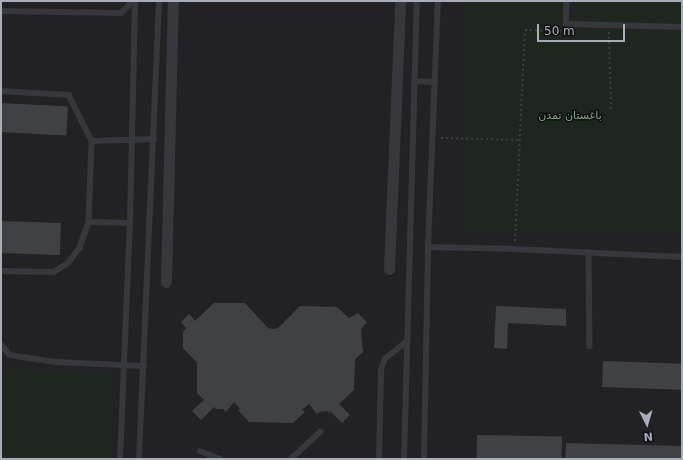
<!DOCTYPE html>
<meta charset="utf-8">
<style>
body{margin:0}
#map{position:relative;width:683px;height:460px;overflow:hidden;background:#161618;font-family:"DejaVu Sans",Vazirmatn,sans-serif}
div>[style]{position:absolute}
[style*='--x']{left:calc(var(--x)*1px);top:calc(var(--y)*1px);width:calc(var(--w)*1px);rotate:calc(var(--a)*1deg)}
.built>*{inset:0;background:#222225;transform-origin:0 0}
.green>*{inset:0;background:#1e261f;transform-origin:0 0}
.building>*{inset:0;background:#404145;transform-origin:0 0}
.path>*{height:2px;margin-top:-1px;transform-origin:0;background:repeating-linear-gradient(90deg,#3d3f44 0 2px,transparent 0 5px)}
.lane>*{height:5.5px;margin:-2.75px;padding:0 2.75px;transform-origin:2.75px;border-radius:2.75px;background:#37383d}
.street>*{height:11px;margin:-5.5px;padding:0 5.5px;transform-origin:5.5px;border-radius:5.5px;background:#37383d}
span{translate:-50% -50%;white-space:nowrap;text-align:center;line-height:1.15;-webkit-text-stroke:3px #111113;paint-order:stroke}
.park-label{font-size:11px;color:#7fa381}
.frame{position:absolute;inset:0;border:2px solid #a8adb8;pointer-events:none}
.north{position:absolute;left:627px;top:404px;width:40px;height:40px;-webkit-text-stroke:3px #111113;paint-order:stroke;rotate:175deg;font-size:11px;font-weight:700;line-height:16px;text-align:center;color:#a8adb8}
.north::after{content:'';display:block;margin:auto;width:14px;height:18px;background:#a8adb8;clip-path:polygon(50% 0,100% 100%,50% 72%,0 100%)}
.scale{position:absolute;left:537px;top:24px;width:88px;height:18px;box-sizing:border-box;border:2px solid #a8adb8;border-top:0;padding-left:5px;font-size:12px;line-height:14px;white-space:nowrap;color:#a8adb8;-webkit-text-stroke:3px #111113;paint-order:stroke}
</style>
<div id="map">
<div class="built">
<div style="left:1px;top:1px;width:681px;height:458px"></div>
</div>
<div class="green">
<div style="left:463px;top:1px;width:219px;height:230px"></div>
<div style="clip-path:polygon(6px 369px,111px 372px,111px 459px,1px 459px,1px 375px)"></div>
</div>
<div class="building">
<div style="left:1px;top:103px;width:67px;height:29px;rotate:3deg"></div>
<div style="left:1px;top:221px;width:60px;height:32px;rotate:2deg"></div>
<div style="clip-path:polygon(214px 303px,245px 303px,268px 328px,273px 329px,278px 328px,300px 306px,337px 307px,349px 318px,358px 313px,367px 322px,361px 329px,363px 352px,355px 359px,354px 390px,339px 404px,350px 415px,342px 423px,329px 410px,330px 414px,327px 411px,320px 412px,317px 414px,309px 404px,302px 410px,305px 412px,293px 423px,249px 422px,238px 410px,240px 409px,234px 402px,226px 412px,223px 409px,216px 409px,214px 407px,201px 420px,192px 411px,204px 400px,197px 393px,197px 363px,183px 348px,183px 332px,186px 328px,181px 322px,189px 314px,195px 321px)"></div>
<div style="clip-path:polygon(496px 306px,566px 309px,566px 326px,508px 323px,507px 349px,494px 348px)"></div>
<div style="left:603px;top:361px;width:79px;height:26px;rotate:2deg"></div>
<div style="left:477px;top:435px;width:85px;height:24px;rotate:1deg"></div>
<div style="clip-path:polygon(566px 443px,682px 446px,682px 459px,565px 459px)"></div>
</div>
<div class="path">
<div style="--x:609;--y:32;--w:77;--a:88.5"></div>
<div style="--x:441;--y:138;--w:79;--a:1.5"></div>
<div style="--x:515;--y:241;--w:211;--a:-87.3"></div>
<div style="--x:525;--y:30;--w:36;--a:2"></div>
</div>
<div class="lane">
<div style="--x:567;--y:1;--w:23;--a:92"></div>
<div style="--x:566;--y:24;--w:116;--a:1.5"></div>
<div style="--x:1;--y:11;--w:120;--a:1"></div>
<div style="--x:121;--y:13;--w:17;--a:-45"></div>
<div style="--x:414;--y:81;--w:21;--a:3"></div>
<div style="--x:1;--y:91;--w:68;--a:3.4"></div>
<div style="--x:69;--y:95;--w:51;--a:63.4"></div>
<div style="--x:92;--y:141;--w:81;--a:92.1"></div>
<div style="--x:92;--y:141;--w:62;--a:-1.8"></div>
<div style="--x:428;--y:247;--w:86;--a:1.3"></div>
<div style="--x:514;--y:249;--w:168;--a:2.7"></div>
<div style="--x:589;--y:253;--w:93;--a:89.4"></div>
<div style="--x:1;--y:271;--w:53;--a:1.1"></div>
<div style="--x:54;--y:272;--w:17;--a:-33"></div>
<div style="--x:68;--y:263;--w:18;--a:-52"></div>
<div style="--x:79;--y:249;--w:29;--a:-70"></div>
<div style="--x:89;--y:222;--w:41;--a:1.4"></div>
<div style="--x:1;--y:344;--w:14;--a:51"></div>
<div style="--x:10;--y:355;--w:46;--a:8.8"></div>
<div style="--x:55;--y:362;--w:89;--a:2.6"></div>
<div style="--x:200;--y:451;--w:22;--a:21"></div>
<div style="--x:120;--y:459;--w:236;--a:-87.6"></div>
<div style="--x:130;--y:223;--w:222;--a:-88.7"></div>
<div style="--x:139;--y:459;--w:458;--a:-87.5"></div>
<div style="--x:291;--y:459;--w:40;--a:-43"></div>
<div style="--x:379;--y:459;--w:89;--a:-88.7"></div>
<div style="--x:381;--y:370;--w:12;--a:-70"></div>
<div style="--x:385;--y:359;--w:28;--a:-39"></div>
<div style="--x:404;--y:459;--w:458;--a:-88.4"></div>
<div style="--x:424;--y:459;--w:212;--a:-88.9"></div>
<div style="--x:428;--y:247;--w:246;--a:-87.7"></div>
</div>
<div class="street">
<div style="--x:389;--y:269;--w:268;--a:-87.6"></div>
<div style="--x:166;--y:282;--w:281;--a:-88.6"></div>
</div>
<div class="park-label">
<span style="left:570px;top:116px">باغستان تمدن</span>
</div>
<div class="frame"></div>
<div class="north">N</div>
<div class="scale">50 m</div>
</div>
